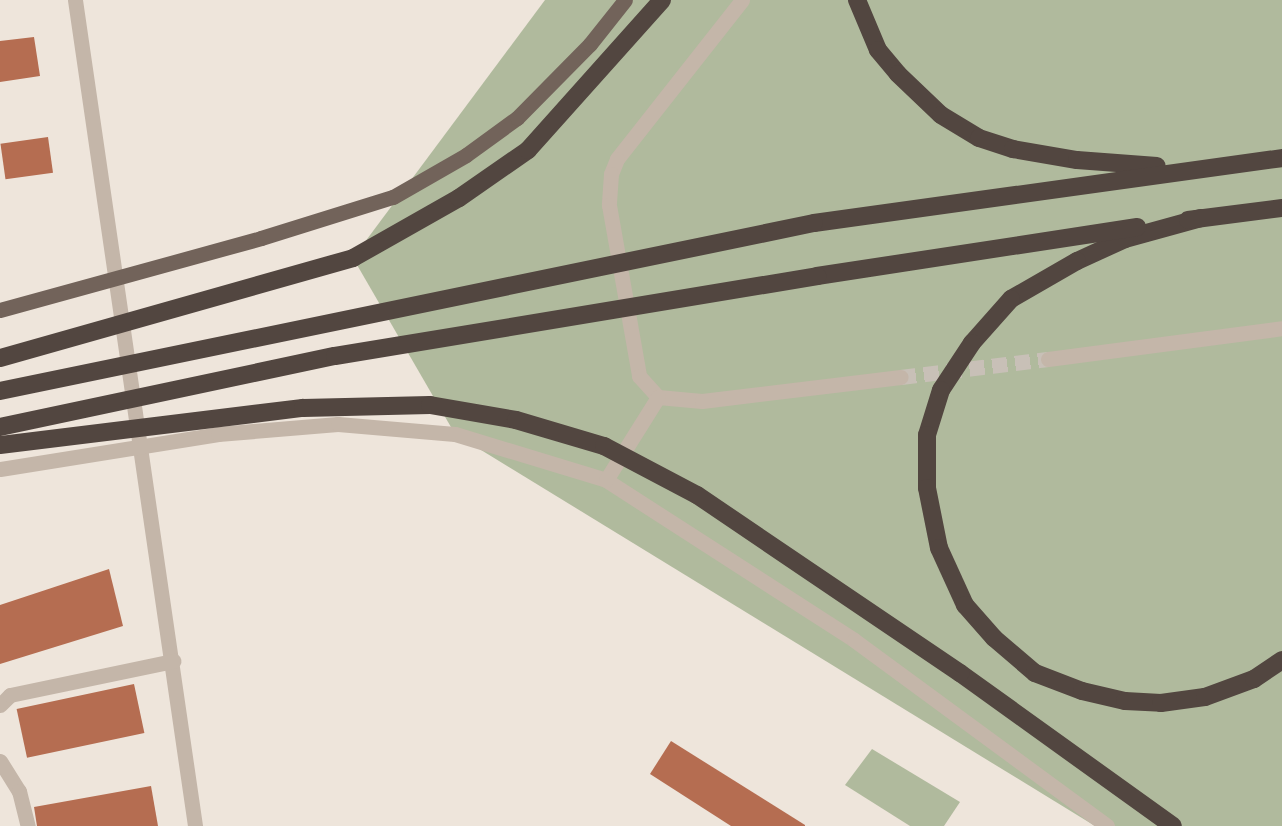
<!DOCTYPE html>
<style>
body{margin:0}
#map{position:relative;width:1282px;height:826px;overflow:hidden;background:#eee5db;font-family:Figtree,sans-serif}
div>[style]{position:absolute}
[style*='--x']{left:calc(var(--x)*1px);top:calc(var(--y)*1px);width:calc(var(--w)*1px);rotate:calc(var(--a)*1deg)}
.green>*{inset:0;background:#b0ba9d}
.building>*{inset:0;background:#b56d51;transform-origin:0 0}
.minor-tunnel>*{height:15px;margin-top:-7.5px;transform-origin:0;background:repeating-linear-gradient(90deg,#c8c0b7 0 15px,transparent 0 23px)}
.minor>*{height:15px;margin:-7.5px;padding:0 7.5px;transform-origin:7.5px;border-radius:7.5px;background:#c4b6a9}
.major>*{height:15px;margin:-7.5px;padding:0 7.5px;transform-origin:7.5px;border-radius:7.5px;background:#72635a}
.highway>*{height:18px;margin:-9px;padding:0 9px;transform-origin:9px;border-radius:9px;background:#524640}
.highway-bridge>*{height:18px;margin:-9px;padding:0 9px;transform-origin:9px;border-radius:9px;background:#524640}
span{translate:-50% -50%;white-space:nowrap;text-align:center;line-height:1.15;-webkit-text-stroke:5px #f6efe6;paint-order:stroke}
</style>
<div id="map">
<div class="green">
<div style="clip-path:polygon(545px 0,1282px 0,1282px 826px,1095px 826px,455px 434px,353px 258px)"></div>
<div style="clip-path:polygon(872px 749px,960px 802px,944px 826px,910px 826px,845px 785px)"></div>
</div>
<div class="building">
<div style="clip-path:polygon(34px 37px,40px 76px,0 82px,0 41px)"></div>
<div style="left:48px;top:137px;width:36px;height:48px;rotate:82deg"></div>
<div style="clip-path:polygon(109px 569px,123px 626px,0 664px,0 605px)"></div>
<div style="left:134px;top:684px;width:50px;height:120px;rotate:78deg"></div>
<div style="clip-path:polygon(671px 741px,805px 825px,805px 826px,731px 826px,650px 774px)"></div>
<div style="clip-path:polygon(151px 786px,158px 826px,37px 826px,34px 807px)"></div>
</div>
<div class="minor-tunnel">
<div style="--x:901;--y:377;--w:148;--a:-7"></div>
</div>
<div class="minor">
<div style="--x:75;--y:0;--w:835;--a:81.73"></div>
<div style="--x:742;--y:0;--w:202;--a:128.2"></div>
<div style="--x:617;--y:159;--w:16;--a:112"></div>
<div style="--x:611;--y:174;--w:31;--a:94"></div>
<div style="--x:609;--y:205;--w:174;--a:80"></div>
<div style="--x:639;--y:376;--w:28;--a:48"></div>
<div style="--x:658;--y:397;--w:44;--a:5.2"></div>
<div style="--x:702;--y:401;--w:200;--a:-6.9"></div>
<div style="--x:1048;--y:359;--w:236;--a:-7.5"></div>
<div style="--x:0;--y:469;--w:221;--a:-9.1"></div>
<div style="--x:218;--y:434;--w:120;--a:-4.8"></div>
<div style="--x:338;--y:424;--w:117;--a:4.9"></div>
<div style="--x:455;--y:434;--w:158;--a:16.9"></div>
<div style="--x:606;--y:480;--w:295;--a:32.8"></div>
<div style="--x:854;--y:640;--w:314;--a:36.3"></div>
<div style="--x:606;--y:480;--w:98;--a:-57.9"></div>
<div style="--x:0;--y:705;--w:14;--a:-45"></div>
<div style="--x:10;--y:695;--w:167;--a:-11.8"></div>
<div style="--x:0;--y:761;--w:36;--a:58"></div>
<div style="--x:19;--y:791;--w:36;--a:76"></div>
</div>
<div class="major">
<div style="--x:0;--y:310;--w:271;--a:-15.4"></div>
<div style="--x:261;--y:238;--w:138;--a:-17.3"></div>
<div style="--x:393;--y:197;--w:84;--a:-29.9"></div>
<div style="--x:466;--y:155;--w:63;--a:-36"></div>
<div style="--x:517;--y:118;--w:104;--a:-45.4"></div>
<div style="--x:590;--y:44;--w:56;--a:-51.5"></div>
</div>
<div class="highway">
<div style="--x:857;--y:0;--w:54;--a:67.2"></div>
<div style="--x:878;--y:50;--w:31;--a:50"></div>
<div style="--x:898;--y:74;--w:59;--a:43.6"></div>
<div style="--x:941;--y:115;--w:44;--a:31.2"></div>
<div style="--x:979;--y:138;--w:36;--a:18"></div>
<div style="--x:1013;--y:149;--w:65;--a:9.8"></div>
<div style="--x:1077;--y:160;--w:80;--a:4.3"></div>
<div style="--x:1201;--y:218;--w:79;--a:164.6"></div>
<div style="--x:1125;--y:239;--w:53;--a:155.4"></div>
<div style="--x:1077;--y:261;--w:76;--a:150.1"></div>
<div style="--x:1011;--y:299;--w:59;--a:131.6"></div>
<div style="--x:972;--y:343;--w:56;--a:123.4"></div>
<div style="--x:941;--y:390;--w:47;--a:107.3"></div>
<div style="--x:927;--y:435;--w:53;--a:90"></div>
<div style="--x:927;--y:488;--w:61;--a:78.7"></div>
<div style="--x:939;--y:548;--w:63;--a:65.5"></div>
<div style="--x:965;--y:605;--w:44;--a:48.7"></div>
<div style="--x:994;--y:638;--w:54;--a:40.5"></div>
<div style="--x:1035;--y:673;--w:50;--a:21"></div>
<div style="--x:1082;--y:691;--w:44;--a:13.1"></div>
<div style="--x:1125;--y:701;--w:36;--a:3"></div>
<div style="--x:1161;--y:703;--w:44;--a:-7.8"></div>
<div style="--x:1205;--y:697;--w:52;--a:-20.2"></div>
<div style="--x:1254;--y:679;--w:34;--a:-34"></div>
<div style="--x:1188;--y:220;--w:95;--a:-7.3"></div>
<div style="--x:814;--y:223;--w:472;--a:-7.9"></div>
<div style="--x:817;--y:276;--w:324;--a:-8.7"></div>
<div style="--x:960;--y:673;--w:262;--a:35.7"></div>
</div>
<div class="highway-bridge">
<div style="--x:0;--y:358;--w:367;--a:-15.8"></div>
<div style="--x:353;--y:258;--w:122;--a:-29.5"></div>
<div style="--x:459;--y:198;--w:84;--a:-34.8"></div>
<div style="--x:528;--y:150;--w:201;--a:-48.2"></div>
<div style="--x:0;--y:391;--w:831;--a:-11.66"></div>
<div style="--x:0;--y:427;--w:342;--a:-12"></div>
<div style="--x:335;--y:356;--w:489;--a:-9.4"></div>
<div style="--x:0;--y:445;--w:305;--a:-7"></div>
<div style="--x:303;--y:408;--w:127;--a:-1.4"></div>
<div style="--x:430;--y:405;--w:87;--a:9.9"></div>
<div style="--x:516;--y:420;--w:92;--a:16.5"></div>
<div style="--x:604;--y:446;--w:105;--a:27.8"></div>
<div style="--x:697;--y:495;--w:318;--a:34.1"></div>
</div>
</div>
